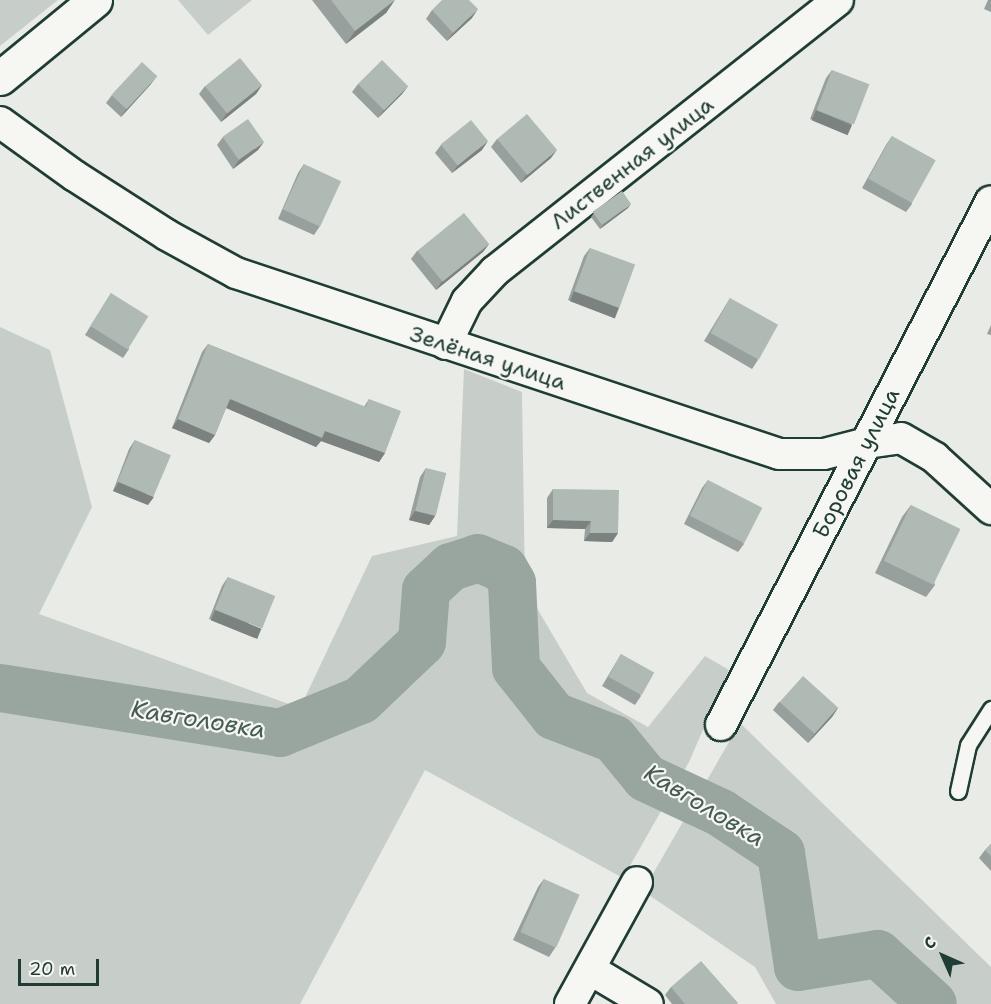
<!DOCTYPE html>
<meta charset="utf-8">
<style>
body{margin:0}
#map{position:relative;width:991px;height:1004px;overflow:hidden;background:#e9ebe7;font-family:"Shantell Sans",sans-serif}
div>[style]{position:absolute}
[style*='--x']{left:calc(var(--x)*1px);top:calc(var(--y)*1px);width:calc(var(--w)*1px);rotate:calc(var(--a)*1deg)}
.green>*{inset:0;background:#c7cec9}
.river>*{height:48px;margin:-24px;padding:0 24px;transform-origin:24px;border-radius:24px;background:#99a6a0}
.roads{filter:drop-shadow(2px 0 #1f3d34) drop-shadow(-2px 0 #1f3d34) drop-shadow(0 2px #1f3d34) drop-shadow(0 -2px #1f3d34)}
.service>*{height:15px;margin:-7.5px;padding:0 7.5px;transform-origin:7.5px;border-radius:7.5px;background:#f6f6f2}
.minor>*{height:30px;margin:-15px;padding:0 15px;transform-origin:15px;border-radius:15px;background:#f6f6f2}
.secondary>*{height:33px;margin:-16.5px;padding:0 16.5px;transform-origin:16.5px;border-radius:16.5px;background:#f6f6f2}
.wall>*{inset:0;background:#97a09c}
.shaded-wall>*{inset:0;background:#7b827f;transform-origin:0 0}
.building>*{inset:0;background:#b0bab5;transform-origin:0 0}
span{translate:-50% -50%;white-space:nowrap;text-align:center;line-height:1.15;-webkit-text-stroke:4.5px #f6f6f2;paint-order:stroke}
.street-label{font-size:22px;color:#1f3d34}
.water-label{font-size:24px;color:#445c54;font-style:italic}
.north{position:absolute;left:913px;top:926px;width:60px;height:60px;-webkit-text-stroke:4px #f6f6f2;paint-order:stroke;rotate:315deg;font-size:16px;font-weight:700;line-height:24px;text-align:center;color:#1f3d34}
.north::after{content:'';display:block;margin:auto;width:21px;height:27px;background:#1f3d34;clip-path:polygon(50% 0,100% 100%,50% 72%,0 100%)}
.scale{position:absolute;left:18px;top:959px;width:81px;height:27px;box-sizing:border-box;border:3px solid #1f3d34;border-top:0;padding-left:8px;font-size:18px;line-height:21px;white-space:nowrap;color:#1f3d34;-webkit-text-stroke:4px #f6f6f2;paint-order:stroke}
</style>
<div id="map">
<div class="green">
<div style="clip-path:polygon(0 0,58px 0,0 46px)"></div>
<div style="clip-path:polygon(178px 0,252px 0,208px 35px)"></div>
<div style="clip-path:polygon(0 327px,50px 350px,92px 507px,39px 614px,300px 708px,372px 556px,457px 536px,464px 369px,522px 392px,525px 588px,587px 693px,648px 727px,705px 656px,729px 670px,689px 762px,623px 878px,425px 770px,300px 1004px,0 1004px)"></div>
<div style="clip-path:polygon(740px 723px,991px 967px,991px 1004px,776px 1004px,755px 967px,643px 891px)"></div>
</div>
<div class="river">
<div style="--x:0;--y:688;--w:284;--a:9.1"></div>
<div style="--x:280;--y:733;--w:87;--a:-22.2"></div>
<div style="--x:361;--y:700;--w:84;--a:-43.6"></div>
<div style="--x:422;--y:642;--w:52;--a:-85.6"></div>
<div style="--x:426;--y:590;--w:34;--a:-43"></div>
<div style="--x:451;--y:567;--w:28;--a:-18"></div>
<div style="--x:478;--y:558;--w:28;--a:23"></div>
<div style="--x:504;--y:569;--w:16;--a:60"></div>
<div style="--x:512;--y:583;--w:85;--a:87.3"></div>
<div style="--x:516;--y:668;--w:61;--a:51.6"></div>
<div style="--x:554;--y:716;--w:64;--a:21"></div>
<div style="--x:614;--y:739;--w:50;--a:50.6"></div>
<div style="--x:646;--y:778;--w:83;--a:25"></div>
<div style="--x:721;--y:813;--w:72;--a:33.7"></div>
<div style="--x:781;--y:853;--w:115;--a:81.5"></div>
<div style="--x:798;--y:967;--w:81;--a:-9.2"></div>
<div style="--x:878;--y:954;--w:74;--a:42.3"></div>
</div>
<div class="roads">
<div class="service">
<div style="--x:958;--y:791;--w:47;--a:-77.7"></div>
<div style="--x:968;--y:745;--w:43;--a:-57.4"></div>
</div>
<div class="minor">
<div style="--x:0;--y:122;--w:92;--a:35.8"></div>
<div style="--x:75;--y:176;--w:109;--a:32.7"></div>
<div style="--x:167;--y:235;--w:79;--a:28.8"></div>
<div style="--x:236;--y:273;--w:572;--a:18.43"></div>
<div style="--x:779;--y:454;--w:45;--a:0"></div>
<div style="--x:824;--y:454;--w:44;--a:-14.3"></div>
<div style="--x:867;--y:443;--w:34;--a:-8"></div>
<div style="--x:901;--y:438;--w:39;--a:30"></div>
<div style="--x:935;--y:458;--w:76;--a:42.3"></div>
<div style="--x:446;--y:344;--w:48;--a:-64"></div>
<div style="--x:467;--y:301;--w:41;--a:-47"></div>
<div style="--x:495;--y:271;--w:437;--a:-38.3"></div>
<div style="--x:721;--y:725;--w:589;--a:-62.74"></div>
<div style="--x:591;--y:970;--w:66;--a:30.8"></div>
<div style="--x:570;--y:1004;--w:139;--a:-61.2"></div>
</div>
<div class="secondary">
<div style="--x:0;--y:78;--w:123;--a:-39.4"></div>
</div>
</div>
<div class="wall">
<div style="clip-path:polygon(312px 0,394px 0,386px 13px,346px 44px)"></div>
<div style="clip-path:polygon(988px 0,991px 0,991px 12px,984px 9px)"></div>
<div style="clip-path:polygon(432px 10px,472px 18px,447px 41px,426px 19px)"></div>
<div style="clip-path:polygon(832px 70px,852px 125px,846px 134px,810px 119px,826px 78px)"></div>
<div style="clip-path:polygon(151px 84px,121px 117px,106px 103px,112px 95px)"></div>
<div style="clip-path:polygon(358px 84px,408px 86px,402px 94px,378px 118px,352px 92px)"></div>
<div style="clip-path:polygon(262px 85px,256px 94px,221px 122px,199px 94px,205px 86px)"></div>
<div style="clip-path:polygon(892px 136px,912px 204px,906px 212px,862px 188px,886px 145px)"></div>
<div style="clip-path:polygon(223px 137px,258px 150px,233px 169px,217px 145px)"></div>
<div style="clip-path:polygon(497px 139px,551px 158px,521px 183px,491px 147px)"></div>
<div style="clip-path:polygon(441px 145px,482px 150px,452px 173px,435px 153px)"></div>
<div style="clip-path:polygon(304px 164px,320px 226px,314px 235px,278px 219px,298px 173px)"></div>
<div style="clip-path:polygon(628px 208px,600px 229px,591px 217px,594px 213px)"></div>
<div style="clip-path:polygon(489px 244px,483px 252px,436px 290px,411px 259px,417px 251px)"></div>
<div style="clip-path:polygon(590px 248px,619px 308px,613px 317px,568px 300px,584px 256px)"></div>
<div style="clip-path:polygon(111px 293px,129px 349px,123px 358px,85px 335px)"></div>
<div style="clip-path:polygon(730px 298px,758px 360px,752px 369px,704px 341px)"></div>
<div style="clip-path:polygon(991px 325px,991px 335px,987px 334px)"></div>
<div style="clip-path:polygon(208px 344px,364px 407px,369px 399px,385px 453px,379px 462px,321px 441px,316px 447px,226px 408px,215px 435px,209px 443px,172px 428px,202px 352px)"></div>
<div style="clip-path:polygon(135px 440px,148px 505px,113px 491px,129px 449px)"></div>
<div style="clip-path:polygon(426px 468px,435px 516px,429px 525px,409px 520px,420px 477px)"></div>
<div style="clip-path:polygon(708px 480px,744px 544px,738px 552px,684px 524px,702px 488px)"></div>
<div style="clip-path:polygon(553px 489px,618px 533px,612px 542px,584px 541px,585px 529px,547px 528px,547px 498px)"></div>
<div style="clip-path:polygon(911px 505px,935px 585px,926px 597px,875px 573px,902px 517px)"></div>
<div style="clip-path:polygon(228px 577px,255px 638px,209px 619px,222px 586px)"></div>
<div style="clip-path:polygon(621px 654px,641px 696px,635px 705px,602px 686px)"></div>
<div style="clip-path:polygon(779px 702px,838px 708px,832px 717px,808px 743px,773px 710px)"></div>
<div style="clip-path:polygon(991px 844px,991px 871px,979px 858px,985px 850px)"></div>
<div style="clip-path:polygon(544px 879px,555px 948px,549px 957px,513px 940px,538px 887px)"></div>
<div style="clip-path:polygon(671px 987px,737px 1004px,672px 1004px,665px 995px)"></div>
</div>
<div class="shaded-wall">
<div style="clip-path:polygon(395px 0,386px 13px,346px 44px,355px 31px)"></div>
<div style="clip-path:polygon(478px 9px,472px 18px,447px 41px,453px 33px)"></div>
<div style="clip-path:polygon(157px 76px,151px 84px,121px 117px,127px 108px)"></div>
<div style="clip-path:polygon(262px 85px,256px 94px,221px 122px,227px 113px)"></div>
<div style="clip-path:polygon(408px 86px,402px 94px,378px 118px,384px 110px)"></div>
<div style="left:816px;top:110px;width:39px;height:11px;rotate:23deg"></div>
<div style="clip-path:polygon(488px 141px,482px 150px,452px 173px,458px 165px)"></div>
<div style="clip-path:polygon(264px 142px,258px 150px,233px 169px,239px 160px)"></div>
<div style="clip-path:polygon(557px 150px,551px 158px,521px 183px,527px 174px)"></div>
<div style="clip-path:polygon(631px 204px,628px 208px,600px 229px,603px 225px)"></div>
<div style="clip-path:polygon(489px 244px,483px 252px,436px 290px,442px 281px)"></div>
<div style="left:574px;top:291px;width:48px;height:11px;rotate:21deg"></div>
<div style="clip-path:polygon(230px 399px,325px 431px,385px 453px,379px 462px,321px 441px,316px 447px,224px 407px)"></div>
<div style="clip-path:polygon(178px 419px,215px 435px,209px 443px,172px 428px)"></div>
<div style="clip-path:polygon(119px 482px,154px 497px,148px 505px,113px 491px)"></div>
<div style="clip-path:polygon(415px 511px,435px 516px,429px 525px,409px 520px)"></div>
<div style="clip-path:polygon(553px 520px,591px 521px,585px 529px,547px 528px)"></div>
<div style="clip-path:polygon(590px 533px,618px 533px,612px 542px,584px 541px)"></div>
<div style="left:215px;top:610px;width:50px;height:11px;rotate:22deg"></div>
<div style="clip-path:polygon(838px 708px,832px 717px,808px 743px,814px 735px)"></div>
</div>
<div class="building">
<div style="clip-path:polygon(331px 0,395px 0,355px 31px)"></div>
<div style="clip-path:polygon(442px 0,469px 0,478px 9px,453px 33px,432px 10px)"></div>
<div style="left:240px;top:58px;width:35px;height:45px;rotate:51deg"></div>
<div style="left:382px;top:60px;width:37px;height:34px;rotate:45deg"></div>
<div style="left:142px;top:62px;width:21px;height:45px;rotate:43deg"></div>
<div style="left:832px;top:70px;width:40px;height:43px;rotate:21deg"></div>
<div style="left:527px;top:114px;width:47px;height:39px;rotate:50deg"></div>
<div style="left:248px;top:119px;width:28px;height:31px;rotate:55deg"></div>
<div style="left:471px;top:120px;width:27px;height:39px;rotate:51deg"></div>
<div style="left:892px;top:136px;width:50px;height:49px;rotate:29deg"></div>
<div style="left:304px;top:164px;width:41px;height:50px;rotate:25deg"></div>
<div style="left:622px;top:191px;width:16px;height:36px;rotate:55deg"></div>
<div style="left:464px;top:213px;width:40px;height:60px;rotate:51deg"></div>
<div style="left:590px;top:248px;width:48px;height:46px;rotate:20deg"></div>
<div style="left:111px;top:293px;width:44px;height:39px;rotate:32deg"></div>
<div style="left:730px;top:298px;width:55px;height:40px;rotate:29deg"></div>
<div style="clip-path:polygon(208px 344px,366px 407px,369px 399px,401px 411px,385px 453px,325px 431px,322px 438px,230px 399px,215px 435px,178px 419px)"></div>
<div style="left:135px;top:440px;width:39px;height:45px;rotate:23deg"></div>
<div style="left:426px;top:468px;width:21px;height:44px;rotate:14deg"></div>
<div style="left:708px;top:480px;width:61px;height:40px;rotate:27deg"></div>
<div style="clip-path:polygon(553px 489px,619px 490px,618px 533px,590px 533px,591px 521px,553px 520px)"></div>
<div style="left:911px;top:505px;width:55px;height:62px;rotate:26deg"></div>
<div style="left:228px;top:577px;width:51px;height:35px;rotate:22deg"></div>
<div style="left:621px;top:654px;width:38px;height:26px;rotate:29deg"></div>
<div style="left:803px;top:676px;width:47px;height:35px;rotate:42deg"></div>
<div style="clip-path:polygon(991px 844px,991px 856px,985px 850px)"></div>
<div style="left:544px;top:879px;width:39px;height:58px;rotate:24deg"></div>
<div style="clip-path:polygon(701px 961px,738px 1003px,737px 1004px,685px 1004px,671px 987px)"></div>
</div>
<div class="street-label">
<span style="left:632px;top:163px;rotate:-38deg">Лиственная улица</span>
<span style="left:488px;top:358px;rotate:18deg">Зелёная улица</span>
<span style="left:856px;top:463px;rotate:-63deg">Боровая улица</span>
</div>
<div class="water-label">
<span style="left:198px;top:720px;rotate:9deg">Кавголовка</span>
<span style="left:704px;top:806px;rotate:31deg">Кавголовка</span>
</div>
<div class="north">С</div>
<div class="scale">20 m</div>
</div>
